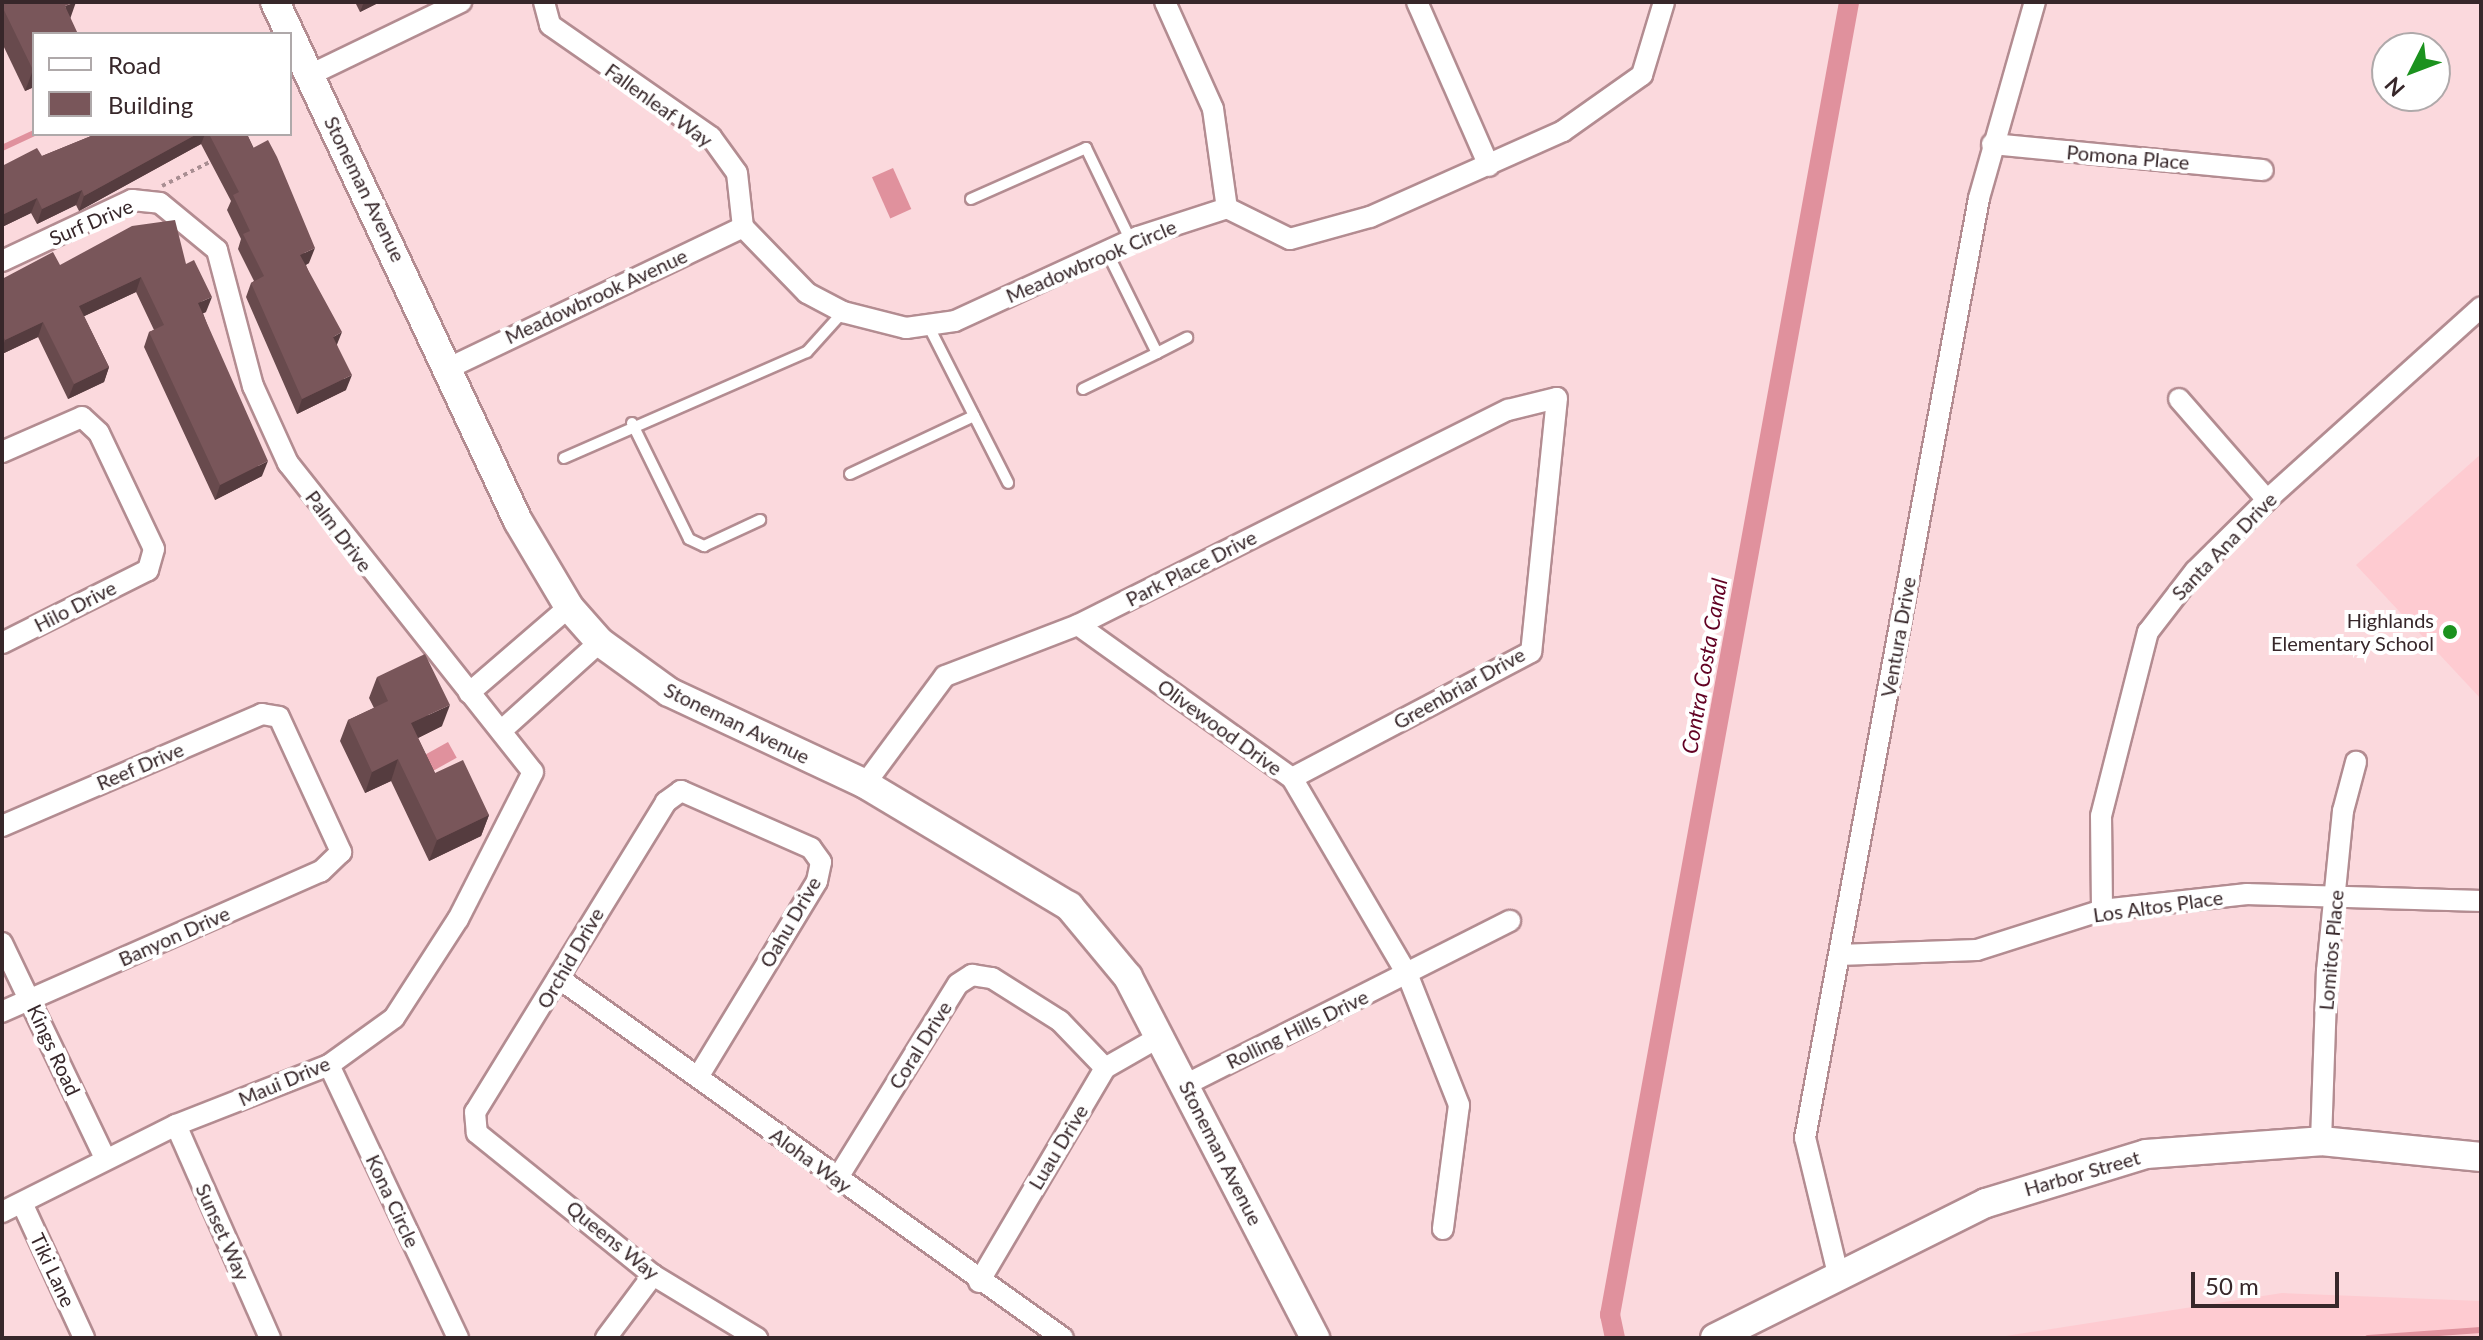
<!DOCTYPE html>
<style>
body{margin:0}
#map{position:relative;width:2483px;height:1340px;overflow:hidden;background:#fbd9dd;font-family:Lato,sans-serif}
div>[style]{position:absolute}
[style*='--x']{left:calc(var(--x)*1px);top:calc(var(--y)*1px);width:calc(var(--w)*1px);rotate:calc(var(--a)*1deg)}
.built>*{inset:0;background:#fecbd1}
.water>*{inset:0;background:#e0919d;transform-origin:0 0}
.stream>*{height:6px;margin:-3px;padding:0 3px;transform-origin:3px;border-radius:3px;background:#e0919d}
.canal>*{height:20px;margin:-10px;padding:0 10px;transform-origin:10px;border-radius:10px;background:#e0919d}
.path>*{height:4px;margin-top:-2px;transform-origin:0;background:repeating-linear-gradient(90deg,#a98e92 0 4px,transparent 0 8px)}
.roads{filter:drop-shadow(2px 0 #b38c91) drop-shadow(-2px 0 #b38c91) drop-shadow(0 2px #b38c91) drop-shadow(0 -2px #b38c91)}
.lane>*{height:10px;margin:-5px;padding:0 5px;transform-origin:5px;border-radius:5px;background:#fff}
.street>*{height:20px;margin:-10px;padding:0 10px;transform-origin:10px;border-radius:10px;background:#fff}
.secondary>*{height:28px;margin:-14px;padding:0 14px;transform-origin:14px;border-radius:14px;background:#fff}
.wall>*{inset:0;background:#684a4d}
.shaded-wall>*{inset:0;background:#553c3f}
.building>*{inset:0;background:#79565a}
.dots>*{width:22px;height:22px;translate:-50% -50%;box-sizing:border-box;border:4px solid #fff;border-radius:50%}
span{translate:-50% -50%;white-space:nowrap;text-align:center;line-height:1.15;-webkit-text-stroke:8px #fff;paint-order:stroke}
.street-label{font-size:20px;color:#37272a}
.poi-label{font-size:20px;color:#37272a}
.right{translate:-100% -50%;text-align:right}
.water-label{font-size:22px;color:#620123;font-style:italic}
.frame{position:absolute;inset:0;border:4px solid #37272a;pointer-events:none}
.legend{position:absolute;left:32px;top:32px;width:260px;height:104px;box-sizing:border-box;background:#fff;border:2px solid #afa9aa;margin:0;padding:10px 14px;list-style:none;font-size:24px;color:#37272a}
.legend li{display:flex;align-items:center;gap:16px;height:40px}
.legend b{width:40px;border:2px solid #afa9aa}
.north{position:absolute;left:2371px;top:32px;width:80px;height:80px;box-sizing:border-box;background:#fff;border:2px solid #afa9aa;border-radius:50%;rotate:228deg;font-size:22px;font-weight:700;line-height:32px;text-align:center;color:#37272a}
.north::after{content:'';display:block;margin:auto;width:28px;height:36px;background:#1b921e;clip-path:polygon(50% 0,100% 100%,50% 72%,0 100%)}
.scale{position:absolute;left:2191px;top:1272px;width:148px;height:36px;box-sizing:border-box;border:4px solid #37272a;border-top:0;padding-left:10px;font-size:24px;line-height:28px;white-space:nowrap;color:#37272a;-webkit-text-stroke:6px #fff;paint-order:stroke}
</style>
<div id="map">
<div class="built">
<div style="clip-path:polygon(2481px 454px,2481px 699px,2356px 565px)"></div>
<div style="clip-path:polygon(2282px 1293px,2481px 1301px,2481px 1338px,1993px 1338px)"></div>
</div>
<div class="water">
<div style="left:893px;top:168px;width:45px;height:23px;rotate:66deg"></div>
<div style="left:448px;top:742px;width:18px;height:37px;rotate:61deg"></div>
</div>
<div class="stream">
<div style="--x:2;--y:148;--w:35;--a:-25"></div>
<div style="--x:2368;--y:1338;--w:113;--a:-4"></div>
</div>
<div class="canal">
<div style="--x:1615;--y:1338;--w:24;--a:-102"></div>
<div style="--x:1610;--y:1315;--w:1335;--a:-79.68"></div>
</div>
<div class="path">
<div style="--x:162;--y:186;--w:58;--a:-26.6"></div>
</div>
<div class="roads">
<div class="lane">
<div style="--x:971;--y:199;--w:126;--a:-23.9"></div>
<div style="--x:1086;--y:148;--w:103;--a:64.2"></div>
<div style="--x:928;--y:325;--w:177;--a:63.1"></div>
<div style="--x:1157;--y:353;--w:34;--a:-27"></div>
<div style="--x:1083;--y:389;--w:82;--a:-25.9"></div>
<div style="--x:1157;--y:353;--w:113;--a:-116.3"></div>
<div style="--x:632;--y:423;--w:129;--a:63.8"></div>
<div style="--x:689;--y:539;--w:17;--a:25"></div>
<div style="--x:704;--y:546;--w:62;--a:-24.9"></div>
<div style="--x:564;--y:458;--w:265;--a:-23.6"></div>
<div style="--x:807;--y:352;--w:54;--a:-48"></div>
<div style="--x:850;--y:474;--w:137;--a:-25.1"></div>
</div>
<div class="street">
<div style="--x:544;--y:2;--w:24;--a:75"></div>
<div style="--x:550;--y:25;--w:196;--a:34.8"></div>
<div style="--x:711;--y:137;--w:44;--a:54.2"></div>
<div style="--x:737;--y:173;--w:54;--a:83.7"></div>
<div style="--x:1165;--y:2;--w:117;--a:65.8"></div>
<div style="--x:1213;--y:109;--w:100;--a:82"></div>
<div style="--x:1417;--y:2;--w:179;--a:66.3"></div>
<div style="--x:310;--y:75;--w:168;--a:-25.8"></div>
<div style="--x:1992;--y:144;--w:272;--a:5.5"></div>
<div style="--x:743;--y:227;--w:92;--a:45.9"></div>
<div style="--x:807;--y:293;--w:41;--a:27.8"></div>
<div style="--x:843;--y:312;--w:65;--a:14.3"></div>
<div style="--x:906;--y:328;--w:49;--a:-8.1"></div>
<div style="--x:955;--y:321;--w:201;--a:-24.7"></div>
<div style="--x:1138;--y:237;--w:94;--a:-18"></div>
<div style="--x:1227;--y:208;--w:70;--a:26.2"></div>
<div style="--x:1290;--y:239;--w:83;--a:-15.4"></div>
<div style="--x:1370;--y:217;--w:211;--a:-24"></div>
<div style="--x:1563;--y:131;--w:97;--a:-35.3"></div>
<div style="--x:1642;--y:75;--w:76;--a:-73.2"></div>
<div style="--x:2;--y:261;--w:144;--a:-25.1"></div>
<div style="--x:132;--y:200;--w:28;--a:6"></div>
<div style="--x:160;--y:203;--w:74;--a:39.5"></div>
<div style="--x:217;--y:250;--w:141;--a:75.2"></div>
<div style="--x:253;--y:386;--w:85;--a:65.6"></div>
<div style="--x:288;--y:463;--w:394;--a:51.6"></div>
<div style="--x:533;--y:772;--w:165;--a:117"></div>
<div style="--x:458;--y:919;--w:118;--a:122.9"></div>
<div style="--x:394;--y:1018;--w:80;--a:144.1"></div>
<div style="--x:329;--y:1065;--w:164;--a:158.6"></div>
<div style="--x:176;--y:1125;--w:195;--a:153.4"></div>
<div style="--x:451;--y:367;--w:324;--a:-25.6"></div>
<div style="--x:2179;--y:399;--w:134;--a:48.9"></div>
<div style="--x:2;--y:452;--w:87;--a:-23.6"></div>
<div style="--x:82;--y:417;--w:23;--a:43"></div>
<div style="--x:99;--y:433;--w:128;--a:64.6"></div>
<div style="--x:154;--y:549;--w:22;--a:106"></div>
<div style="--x:148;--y:570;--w:163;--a:153.4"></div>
<div style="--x:1078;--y:625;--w:263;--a:35.6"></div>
<div style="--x:1292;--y:778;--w:229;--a:59.6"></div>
<div style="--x:1408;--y:976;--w:139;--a:68.4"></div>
<div style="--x:1459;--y:1105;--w:125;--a:97.4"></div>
<div style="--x:469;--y:693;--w:132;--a:-40.7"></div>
<div style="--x:501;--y:731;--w:133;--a:-42"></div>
<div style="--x:865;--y:784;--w:134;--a:-53.5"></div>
<div style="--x:945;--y:676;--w:142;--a:-21"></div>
<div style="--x:1078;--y:625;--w:481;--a:-26.6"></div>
<div style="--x:1508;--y:410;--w:50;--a:-13.8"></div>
<div style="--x:1557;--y:398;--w:255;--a:95.8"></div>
<div style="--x:1531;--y:652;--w:270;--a:152.2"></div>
<div style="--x:2;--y:826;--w:283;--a:-23.3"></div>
<div style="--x:262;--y:714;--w:17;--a:10"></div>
<div style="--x:279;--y:717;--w:149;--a:65.3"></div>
<div style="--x:341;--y:852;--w:28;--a:136"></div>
<div style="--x:321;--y:871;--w:349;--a:156.2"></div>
<div style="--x:2102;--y:910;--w:94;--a:-90.6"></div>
<div style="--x:2101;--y:816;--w:190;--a:-75.7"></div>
<div style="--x:2148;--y:632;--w:77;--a:-52.4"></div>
<div style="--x:2195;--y:571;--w:101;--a:-44.6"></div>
<div style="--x:2267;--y:500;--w:288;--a:-42"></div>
<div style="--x:2;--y:943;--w:238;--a:64.4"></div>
<div style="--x:1839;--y:955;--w:138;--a:-2.1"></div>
<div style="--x:1977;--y:950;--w:131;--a:-17.7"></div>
<div style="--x:2102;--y:910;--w:146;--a:-6.3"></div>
<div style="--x:2247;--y:894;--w:234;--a:1.7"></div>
<div style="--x:560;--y:979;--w:618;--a:35.52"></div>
<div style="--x:329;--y:1065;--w:302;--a:64.7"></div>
<div style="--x:698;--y:1077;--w:229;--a:-58.7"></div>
<div style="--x:817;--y:881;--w:19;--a:-78"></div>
<div style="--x:821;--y:862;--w:17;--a:-126"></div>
<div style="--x:811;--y:848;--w:142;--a:-156.3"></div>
<div style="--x:681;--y:791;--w:19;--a:144"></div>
<div style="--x:666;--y:802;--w:364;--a:121.6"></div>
<div style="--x:475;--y:1112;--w:21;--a:85"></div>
<div style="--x:477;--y:1133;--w:226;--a:38.9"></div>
<div style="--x:653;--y:1275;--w:122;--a:31.2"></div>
<div style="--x:1187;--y:1084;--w:362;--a:-26.8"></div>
<div style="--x:176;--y:1125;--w:233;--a:66.2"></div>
<div style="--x:2321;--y:1141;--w:170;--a:-88"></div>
<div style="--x:2327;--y:971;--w:161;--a:-84.3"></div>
<div style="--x:2343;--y:811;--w:51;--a:-75.1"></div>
<div style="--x:837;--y:1179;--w:229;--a:-58.2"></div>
<div style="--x:958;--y:984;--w:17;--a:-33"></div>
<div style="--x:972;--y:975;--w:20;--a:9"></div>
<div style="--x:992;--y:978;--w:80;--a:32.3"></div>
<div style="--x:1060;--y:1021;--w:65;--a:46.2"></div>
<div style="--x:22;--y:1203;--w:149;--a:65.3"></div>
<div style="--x:1838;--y:1274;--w:140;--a:-103.6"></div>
<div style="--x:1805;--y:1138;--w:956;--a:-79.51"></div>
<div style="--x:1979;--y:198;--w:204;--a:-74.1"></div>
<div style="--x:979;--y:1282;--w:248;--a:-59.5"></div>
<div style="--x:1105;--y:1068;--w:64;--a:-29.7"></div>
<div style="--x:606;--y:1338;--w:79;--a:-53.3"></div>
</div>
<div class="secondary">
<div style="--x:275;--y:2;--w:573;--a:64.91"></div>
<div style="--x:518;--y:521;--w:100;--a:59.3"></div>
<div style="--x:569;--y:607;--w:47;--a:48.5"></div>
<div style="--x:600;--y:642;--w:85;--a:35.9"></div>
<div style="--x:669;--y:692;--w:217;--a:25.1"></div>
<div style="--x:865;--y:784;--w:238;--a:30.9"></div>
<div style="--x:1069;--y:906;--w:92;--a:50.3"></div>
<div style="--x:1128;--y:977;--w:407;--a:62.6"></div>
<div style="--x:1715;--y:1338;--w:303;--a:-26.5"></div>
<div style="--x:1986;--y:1203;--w:167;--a:-17"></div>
<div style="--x:2146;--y:1154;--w:175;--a:-4.2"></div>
<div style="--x:2321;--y:1141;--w:161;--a:5.7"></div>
</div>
</div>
<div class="wall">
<div style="clip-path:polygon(2px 2px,34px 34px,34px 87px,25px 91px,2px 43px)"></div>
<div style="clip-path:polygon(355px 2px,380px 2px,360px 12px)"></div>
<div style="clip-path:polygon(96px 134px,247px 134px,309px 263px,306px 265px,337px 345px,346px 390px,297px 414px,246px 297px,251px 283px,254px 281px,238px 249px,241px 239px,227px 210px,231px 201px,201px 144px,79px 211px,76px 205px,37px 224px,31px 213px,2px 227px,2px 166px,42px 156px)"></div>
<div style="clip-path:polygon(186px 264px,206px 312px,203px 313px,262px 476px,215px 500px,144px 347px,149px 332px,154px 330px,136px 292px,84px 316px,109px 367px,104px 382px,68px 399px,38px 337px,2px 354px,2px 279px,60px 265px)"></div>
<div style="clip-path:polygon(377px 677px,442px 726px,418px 738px,435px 773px,489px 815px,481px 836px,429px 861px,391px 781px,365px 793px,340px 741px,348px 720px,374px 708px,369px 698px)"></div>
</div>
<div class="shaded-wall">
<div style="clip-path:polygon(76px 2px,69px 22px,65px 6px)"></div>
<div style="clip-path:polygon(364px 2px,380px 2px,360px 12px)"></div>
<div style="clip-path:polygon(34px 69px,34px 87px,25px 91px,33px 70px)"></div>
<div style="clip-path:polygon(197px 134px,205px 134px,201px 144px,79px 211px,84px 196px)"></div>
<div style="clip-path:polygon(82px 190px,76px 205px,37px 224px,42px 209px)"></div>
<div style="clip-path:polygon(37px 198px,31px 213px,2px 227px,2px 215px)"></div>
<div style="clip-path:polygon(315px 248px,309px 263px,295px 270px,300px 255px)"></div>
<div style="clip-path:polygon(141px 277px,136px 292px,74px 321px,79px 306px)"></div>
<div style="clip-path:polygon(212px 297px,206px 312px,193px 318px,198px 303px)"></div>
<div style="clip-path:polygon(43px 322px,38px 337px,2px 354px,2px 349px,5px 340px)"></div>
<div style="clip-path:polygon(342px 332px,336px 347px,333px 337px)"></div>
<div style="clip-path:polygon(109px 367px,104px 382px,68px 399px,74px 384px)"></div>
<div style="clip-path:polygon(352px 375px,346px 390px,297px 414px,302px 399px)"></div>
<div style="clip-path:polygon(268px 461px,262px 476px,215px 500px,220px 485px)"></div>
<div style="clip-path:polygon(450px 705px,442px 726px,404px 745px,411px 723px)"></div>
<div style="clip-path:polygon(398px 759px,391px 781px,365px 793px,372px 772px)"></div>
<div style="clip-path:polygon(489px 815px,481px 836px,429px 861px,437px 840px)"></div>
</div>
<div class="building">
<div style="clip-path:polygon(2px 2px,75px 2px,65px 6px,78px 34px,34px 34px,34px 69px,33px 70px,2px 6px)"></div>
<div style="clip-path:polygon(96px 134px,197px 134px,84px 196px,82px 190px,42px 209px,37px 198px,2px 215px,2px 166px,37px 148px,42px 156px)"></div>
<div style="clip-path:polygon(209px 134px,247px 134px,253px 148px,268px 140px,277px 157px,315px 248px,300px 255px,342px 332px,333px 337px,352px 375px,302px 399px,251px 283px,264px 276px,243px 234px,250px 231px,233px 195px,239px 192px)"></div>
<div style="clip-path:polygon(175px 220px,186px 264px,194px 260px,212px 297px,198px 303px,268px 461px,220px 485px,149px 332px,164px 325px,141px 277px,79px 306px,109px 367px,74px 384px,43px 322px,5px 340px,2px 334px,2px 279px,53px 252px,60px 265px,132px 226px)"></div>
<div style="clip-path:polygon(425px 654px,450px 705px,411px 723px,435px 773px,463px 760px,489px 815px,437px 840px,398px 759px,372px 772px,348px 720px,388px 701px,377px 677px)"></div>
</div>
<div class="dots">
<div style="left:2450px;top:632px;background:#1b921e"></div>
</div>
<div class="street-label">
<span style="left:659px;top:105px;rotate:36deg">Fallenleaf Way</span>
<span style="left:2128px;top:157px;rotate:5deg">Pomona Place</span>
<span style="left:365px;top:189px;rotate:64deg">Stoneman Avenue</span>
<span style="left:91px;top:222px;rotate:-23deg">Surf Drive</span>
<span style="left:1091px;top:261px;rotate:-23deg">Meadowbrook Circle</span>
<span style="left:596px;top:296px;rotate:-25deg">Meadowbrook Avenue</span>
<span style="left:339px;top:531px;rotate:53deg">Palm Drive</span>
<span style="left:2224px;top:546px;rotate:-46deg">Santa Ana Drive</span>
<span style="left:1191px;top:568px;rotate:-27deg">Park Place Drive</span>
<span style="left:75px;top:606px;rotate:-27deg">Hilo Drive</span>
<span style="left:1898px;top:637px;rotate:-80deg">Ventura Drive</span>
<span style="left:1459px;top:688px;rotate:-29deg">Greenbriar Drive</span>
<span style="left:737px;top:723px;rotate:26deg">Stoneman Avenue</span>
<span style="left:1220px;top:727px;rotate:36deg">Olivewood Drive</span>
<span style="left:140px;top:766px;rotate:-23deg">Reef Drive</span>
<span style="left:2158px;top:906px;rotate:-8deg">Los Altos Place</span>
<span style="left:790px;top:922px;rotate:-60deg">Oahu Drive</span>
<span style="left:174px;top:936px;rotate:-24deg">Banyon Drive</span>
<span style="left:2331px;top:950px;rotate:-85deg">Lomitos Place</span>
<span style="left:570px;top:958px;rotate:-60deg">Orchid Drive</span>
<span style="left:1297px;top:1029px;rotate:-26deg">Rolling Hills Drive</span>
<span style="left:920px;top:1045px;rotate:-58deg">Coral Drive</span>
<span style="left:54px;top:1050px;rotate:65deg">Kings Road</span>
<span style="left:284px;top:1081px;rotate:-23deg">Maui Drive</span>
<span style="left:1058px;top:1147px;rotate:-59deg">Luau Drive</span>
<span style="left:1221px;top:1153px;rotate:63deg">Stoneman Avenue</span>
<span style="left:811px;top:1160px;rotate:36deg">Aloha Way</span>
<span style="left:2082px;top:1173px;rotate:-16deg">Harbor Street</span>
<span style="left:393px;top:1201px;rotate:65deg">Kona Circle</span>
<span style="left:223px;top:1232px;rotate:66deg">Sunset Way</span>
<span style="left:613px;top:1240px;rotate:39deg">Queens Way</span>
<span style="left:53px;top:1270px;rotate:65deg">Tiki Lane</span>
</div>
<div class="poi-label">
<span class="right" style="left:2434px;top:632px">Highlands<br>Elementary School</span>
</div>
<div class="water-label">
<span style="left:1704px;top:666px;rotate:-80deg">Contra Costa Canal</span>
</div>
<div class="frame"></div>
<ul class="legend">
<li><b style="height:10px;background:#fff"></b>Road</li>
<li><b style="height:22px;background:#79565a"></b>Building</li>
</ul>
<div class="north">N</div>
<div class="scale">50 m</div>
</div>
